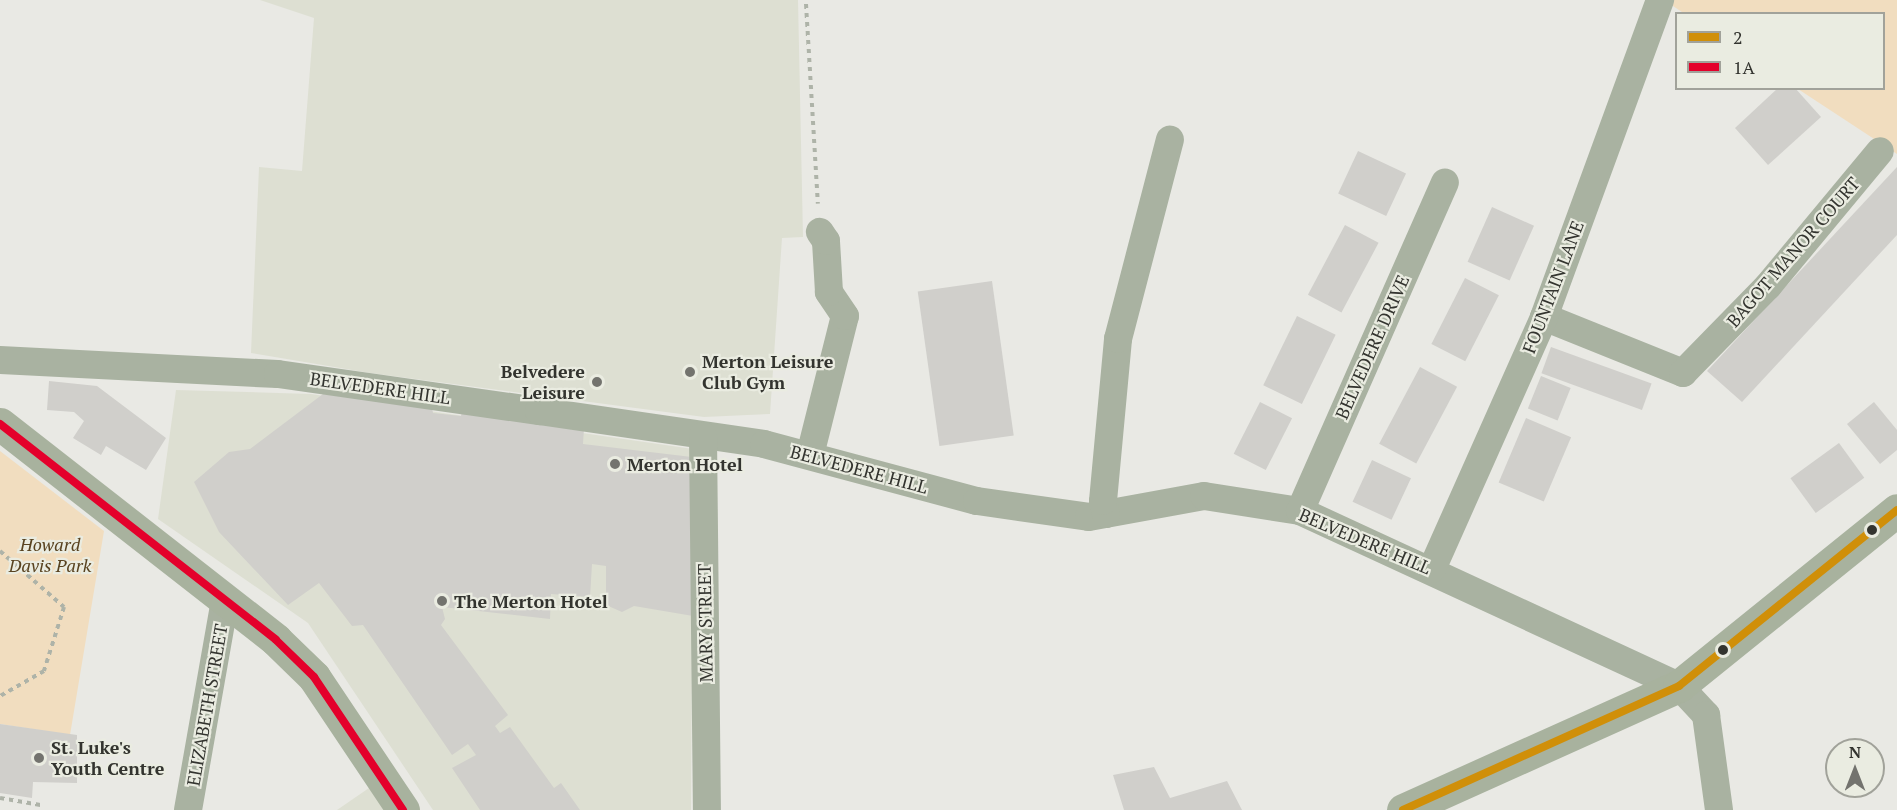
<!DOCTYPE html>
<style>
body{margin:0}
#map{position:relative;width:1897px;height:810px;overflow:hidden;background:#e9e9e4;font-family:"PT Serif",serif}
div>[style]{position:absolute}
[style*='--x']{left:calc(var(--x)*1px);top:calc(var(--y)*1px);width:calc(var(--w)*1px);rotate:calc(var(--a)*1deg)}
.built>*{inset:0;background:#dddfd2}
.green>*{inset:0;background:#f1ddbf}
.building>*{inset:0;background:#d0cfcb;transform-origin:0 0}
.path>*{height:4px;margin-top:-2px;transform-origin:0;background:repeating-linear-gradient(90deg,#aeb3a8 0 4.5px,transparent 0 9px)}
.street>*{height:28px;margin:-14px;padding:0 14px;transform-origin:14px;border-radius:14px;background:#a9b2a1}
.primary>*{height:33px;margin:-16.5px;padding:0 16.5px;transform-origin:16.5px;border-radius:16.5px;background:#a8b29e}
.bus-1>*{height:8px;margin:-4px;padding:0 4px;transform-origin:4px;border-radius:4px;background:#d08f09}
.bus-2>*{height:8px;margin:-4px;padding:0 4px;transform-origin:4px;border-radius:4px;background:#e4002b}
.dots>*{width:16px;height:16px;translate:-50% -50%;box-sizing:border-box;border:3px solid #eaece1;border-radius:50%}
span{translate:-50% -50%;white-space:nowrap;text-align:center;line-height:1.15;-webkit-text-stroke:4.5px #eaece1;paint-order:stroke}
.street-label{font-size:18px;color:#33342f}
.poi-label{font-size:18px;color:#33342f;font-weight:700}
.left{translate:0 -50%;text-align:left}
.right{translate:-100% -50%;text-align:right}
.park-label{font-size:18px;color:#594320;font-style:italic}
.legend{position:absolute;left:1675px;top:12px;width:210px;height:78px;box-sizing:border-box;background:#eaece1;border:2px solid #a1a29a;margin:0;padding:8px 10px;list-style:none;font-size:18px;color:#33342f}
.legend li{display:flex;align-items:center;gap:12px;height:30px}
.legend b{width:30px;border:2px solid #a1a29a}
.north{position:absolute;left:1825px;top:738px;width:60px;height:60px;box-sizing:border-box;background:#eaece1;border:2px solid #a1a29a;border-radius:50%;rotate:0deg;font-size:16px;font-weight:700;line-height:24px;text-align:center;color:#33342f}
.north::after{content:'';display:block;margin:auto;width:21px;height:27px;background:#73736e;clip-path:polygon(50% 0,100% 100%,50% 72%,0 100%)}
</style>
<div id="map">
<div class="built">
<div style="clip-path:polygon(260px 0,798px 0,803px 237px,782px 238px,770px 414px,704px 417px,370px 373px,251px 353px,259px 167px,302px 171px,314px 18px)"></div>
<div style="clip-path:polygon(176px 390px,311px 394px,693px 449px,691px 810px,433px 810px,308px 623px,158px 519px)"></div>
<div style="clip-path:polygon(369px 788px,384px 810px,337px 810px)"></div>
</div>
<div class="green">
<div style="clip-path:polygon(1671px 0,1897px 0,1897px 154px,1798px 89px,1884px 88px,1884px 14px,1685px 14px,1670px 4px)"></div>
<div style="clip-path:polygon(0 451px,104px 531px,70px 735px,0 724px)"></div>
</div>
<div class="building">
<div style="clip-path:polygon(1778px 88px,1795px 88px,1821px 117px,1768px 165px,1735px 128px)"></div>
<div style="left:1358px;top:151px;width:53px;height:47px;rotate:25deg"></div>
<div style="clip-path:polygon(1897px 167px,1897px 235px,1742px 402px,1707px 371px)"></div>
<div style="left:1492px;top:207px;width:46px;height:60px;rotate:24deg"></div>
<div style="left:1345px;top:225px;width:38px;height:79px;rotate:28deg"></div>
<div style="left:1465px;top:278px;width:38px;height:74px;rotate:27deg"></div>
<div style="left:992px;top:281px;width:156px;height:75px;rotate:82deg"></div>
<div style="left:1297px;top:316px;width:43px;height:77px;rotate:26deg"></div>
<div style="left:1551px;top:347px;width:107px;height:28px;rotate:20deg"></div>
<div style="left:1420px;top:367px;width:42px;height:87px;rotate:28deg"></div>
<div style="left:1541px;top:376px;width:32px;height:35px;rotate:22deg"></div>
<div style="clip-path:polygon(49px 381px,97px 386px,166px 438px,146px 470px,106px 446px,101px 455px,73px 438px,84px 421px,74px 412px,47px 410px)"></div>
<div style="clip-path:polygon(323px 394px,432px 408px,433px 413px,461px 416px,462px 411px,584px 428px,583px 444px,700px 458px,699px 617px,634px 606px,622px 612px,606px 605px,606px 566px,592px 564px,590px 597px,551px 594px,550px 619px,442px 607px,445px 619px,441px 625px,508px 715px,495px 726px,500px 733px,510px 727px,554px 788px,561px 783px,580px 810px,480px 810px,452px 768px,476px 755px,468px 744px,452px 755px,363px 625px,352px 626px,319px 583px,288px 605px,219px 532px,194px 482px,229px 452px,250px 449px)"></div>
<div style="left:1260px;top:402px;width:36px;height:58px;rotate:27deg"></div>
<div style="clip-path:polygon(1874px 402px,1897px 430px,1897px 450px,1880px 464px,1847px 424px)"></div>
<div style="left:1526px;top:418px;width:49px;height:70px;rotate:23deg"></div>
<div style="left:1839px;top:443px;width:43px;height:60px;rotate:54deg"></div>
<div style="left:1372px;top:460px;width:43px;height:46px;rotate:25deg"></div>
<div style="clip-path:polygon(0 724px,77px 735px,77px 783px,33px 782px,32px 798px,0 793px)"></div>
<div style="clip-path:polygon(1154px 767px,1170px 798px,1227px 781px,1242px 810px,1124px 810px,1113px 775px)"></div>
</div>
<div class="path">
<div style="--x:806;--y:4;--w:200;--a:86.6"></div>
<div style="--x:0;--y:551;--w:85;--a:41.2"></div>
<div style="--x:64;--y:607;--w:67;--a:107.4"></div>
<div style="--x:44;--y:671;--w:51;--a:150.4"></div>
<div style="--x:0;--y:798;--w:41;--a:9.9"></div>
</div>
<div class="street">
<div style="--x:1544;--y:317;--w:150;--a:21.9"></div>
<div style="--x:1683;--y:373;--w:122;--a:-45.7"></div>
<div style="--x:1768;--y:286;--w:175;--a:-50.3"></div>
<div style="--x:0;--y:360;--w:278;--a:2.9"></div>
<div style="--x:278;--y:374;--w:264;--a:8.1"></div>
<div style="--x:539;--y:411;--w:227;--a:8.3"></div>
<div style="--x:764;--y:444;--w:220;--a:15"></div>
<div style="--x:977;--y:501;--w:113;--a:8.1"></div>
<div style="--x:1089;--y:517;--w:117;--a:-10.3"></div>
<div style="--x:1204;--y:496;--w:97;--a:8.9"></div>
<div style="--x:1300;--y:511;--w:417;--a:24.8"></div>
<div style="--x:1679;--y:686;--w:40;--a:47"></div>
<div style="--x:1706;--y:715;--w:96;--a:82.2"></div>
<div style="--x:703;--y:436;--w:374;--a:89.4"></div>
<div style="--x:810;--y:455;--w:143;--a:-75.9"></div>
<div style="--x:845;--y:316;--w:29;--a:-124"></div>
<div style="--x:829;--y:292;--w:51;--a:-93.4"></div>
<div style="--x:826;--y:241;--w:11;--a:-124"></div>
<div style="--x:1300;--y:511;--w:359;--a:-66.2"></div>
<div style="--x:1106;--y:514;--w:13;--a:-103"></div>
<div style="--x:1103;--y:501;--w:163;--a:-84.7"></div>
<div style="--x:1118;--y:339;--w:206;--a:-75.4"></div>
<div style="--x:1432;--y:569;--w:276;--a:-66"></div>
<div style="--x:1544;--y:317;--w:338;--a:-69.9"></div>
<div style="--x:188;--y:810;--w:213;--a:-80"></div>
</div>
<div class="primary">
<div style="--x:0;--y:424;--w:350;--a:38"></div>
<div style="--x:276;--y:640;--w:53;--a:44.2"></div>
<div style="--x:314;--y:677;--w:160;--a:56.2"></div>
<div style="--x:1403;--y:810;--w:303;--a:-24.2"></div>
<div style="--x:1679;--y:686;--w:280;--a:-38.9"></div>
</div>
<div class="bus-1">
<div style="--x:1403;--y:810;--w:303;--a:-24.2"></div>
<div style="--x:1679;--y:686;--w:280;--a:-38.9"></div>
</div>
<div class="bus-2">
<div style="--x:0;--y:424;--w:350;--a:38"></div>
<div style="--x:276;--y:640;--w:53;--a:44.2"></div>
<div style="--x:314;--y:677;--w:160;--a:56.2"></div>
</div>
<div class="dots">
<div style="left:690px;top:372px;background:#73736e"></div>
<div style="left:597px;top:382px;background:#73736e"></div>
<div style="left:615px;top:464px;background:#73736e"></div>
<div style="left:1872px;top:530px;background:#33342f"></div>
<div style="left:442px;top:601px;background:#73736e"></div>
<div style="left:1723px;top:650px;background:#33342f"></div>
<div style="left:39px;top:758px;background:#73736e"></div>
</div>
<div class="street-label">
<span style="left:1793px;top:252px;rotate:-49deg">BAGOT MANOR COURT</span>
<span style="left:1553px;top:287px;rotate:-69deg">FOUNTAIN LANE</span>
<span style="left:1372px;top:347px;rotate:-66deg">BELVEDERE DRIVE</span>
<span style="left:380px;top:388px;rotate:8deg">BELVEDERE HILL</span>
<span style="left:859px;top:469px;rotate:15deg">BELVEDERE HILL</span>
<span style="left:1365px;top:541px;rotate:23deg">BELVEDERE HILL</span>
<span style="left:705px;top:623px;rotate:-91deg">MARY STREET</span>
<span style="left:207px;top:705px;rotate:-80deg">ELIZABETH STREET</span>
</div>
<div class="poi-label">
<span class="left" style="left:702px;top:372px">Merton Leisure<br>Club Gym</span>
<span class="right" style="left:585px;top:382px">Belvedere<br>Leisure</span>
<span class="left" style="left:627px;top:464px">Merton Hotel</span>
<span class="left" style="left:454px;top:601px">The Merton Hotel</span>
<span class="left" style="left:51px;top:758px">St. Luke's<br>Youth Centre</span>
</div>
<div class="park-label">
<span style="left:50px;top:555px">Howard<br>Davis Park</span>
</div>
<ul class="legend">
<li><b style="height:8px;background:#d08f09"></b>2</li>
<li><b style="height:8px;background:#e4002b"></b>1A</li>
</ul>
<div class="north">N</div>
</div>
